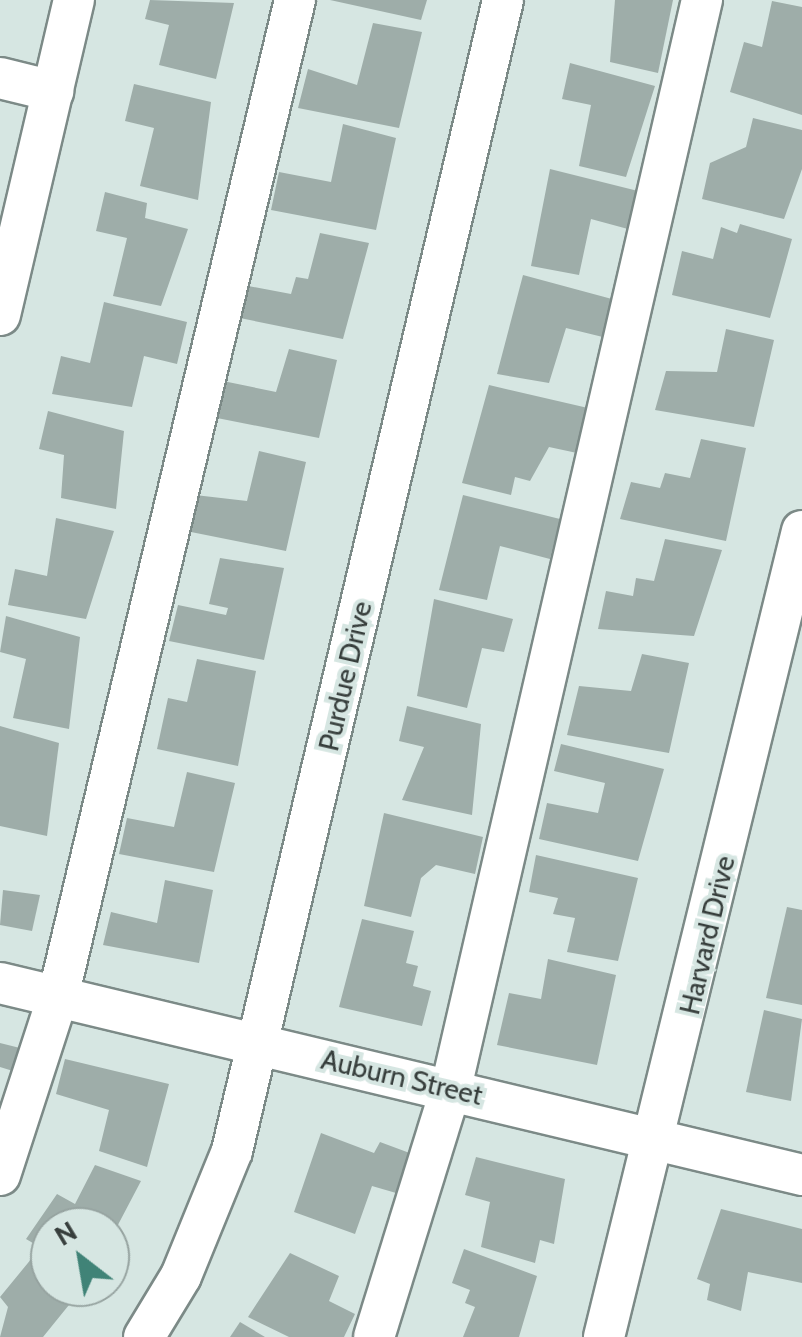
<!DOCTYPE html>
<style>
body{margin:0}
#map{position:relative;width:802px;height:1337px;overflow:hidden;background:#d6e6e2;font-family:Cabin,sans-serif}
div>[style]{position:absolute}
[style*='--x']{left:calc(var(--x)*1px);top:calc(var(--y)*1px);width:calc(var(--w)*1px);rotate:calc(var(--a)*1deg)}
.building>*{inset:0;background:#9eada9}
.roads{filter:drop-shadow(2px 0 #7c8a87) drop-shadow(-2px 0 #7c8a87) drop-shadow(0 2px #7c8a87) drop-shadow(0 -2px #7c8a87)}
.minor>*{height:40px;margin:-20px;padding:0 20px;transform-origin:20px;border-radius:20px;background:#fff}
span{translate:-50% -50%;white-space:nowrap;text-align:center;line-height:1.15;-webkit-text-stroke:8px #d6e6e2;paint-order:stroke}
.street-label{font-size:28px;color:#373e3c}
.north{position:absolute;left:30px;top:1207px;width:100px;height:100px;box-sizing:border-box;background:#d6e6e2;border:2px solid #96a3a0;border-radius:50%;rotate:329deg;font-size:28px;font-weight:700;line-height:40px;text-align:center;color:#373e3c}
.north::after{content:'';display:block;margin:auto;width:35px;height:45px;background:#408377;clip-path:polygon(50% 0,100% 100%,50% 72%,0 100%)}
</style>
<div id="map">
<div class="building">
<div style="clip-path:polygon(150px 0,234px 3px,216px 79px,159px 65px,169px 25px,145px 19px)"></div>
<div style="clip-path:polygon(330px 0,427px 0,421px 20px)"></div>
<div style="clip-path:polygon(615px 0,673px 0,658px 73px,610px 62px)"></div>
<div style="clip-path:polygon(772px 1px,802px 7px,802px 115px,730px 92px,744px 42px,762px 47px)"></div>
<div style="clip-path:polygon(373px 23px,422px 32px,399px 128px,298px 108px,308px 69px,357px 85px)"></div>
<div style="clip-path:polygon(570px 63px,655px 86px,626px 177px,579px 166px,591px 105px,562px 99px)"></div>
<div style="clip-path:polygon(134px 84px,211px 102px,198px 200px,140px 186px,154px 128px,125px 121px)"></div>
<div style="clip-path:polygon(753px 118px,802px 130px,802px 169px,784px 219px,702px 199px,710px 163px,746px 147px)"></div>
<div style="clip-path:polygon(343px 124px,396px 138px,376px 230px,271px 210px,279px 172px,331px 182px)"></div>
<div style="clip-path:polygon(550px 169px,646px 193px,639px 232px,591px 219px,579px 275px,531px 266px)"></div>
<div style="clip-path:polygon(105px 192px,147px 203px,145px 218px,188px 229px,161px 306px,113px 296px,127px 238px,96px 231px)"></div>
<div style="clip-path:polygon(740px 224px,792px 239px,770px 318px,672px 295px,682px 251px,713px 259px,721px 227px,737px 233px)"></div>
<div style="clip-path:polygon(320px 233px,369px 243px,343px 339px,230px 316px,238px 284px,291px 294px,296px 277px,308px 279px)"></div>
<div style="clip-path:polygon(523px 275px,623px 302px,611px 339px,566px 328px,549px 383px,497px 374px)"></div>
<div style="clip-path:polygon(104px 302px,187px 322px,177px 364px,144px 356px,132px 407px,52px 394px,61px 356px,90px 363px)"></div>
<div style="clip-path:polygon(726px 329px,774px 340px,754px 427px,655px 410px,666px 371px,717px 372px)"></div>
<div style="clip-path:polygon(289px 349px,337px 360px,319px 438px,212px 417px,223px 381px,276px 392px)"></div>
<div style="clip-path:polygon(489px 385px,588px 408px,577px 453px,549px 447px,530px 481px,515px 477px,511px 495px,462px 483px)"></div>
<div style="clip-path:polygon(48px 411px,124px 431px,116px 509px,61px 498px,64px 455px,39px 449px)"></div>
<div style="clip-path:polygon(701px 439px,746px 448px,726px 541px,620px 519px,631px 482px,660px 488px,665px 473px,690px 478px)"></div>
<div style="clip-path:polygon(259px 451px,306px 462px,286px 551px,186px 531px,195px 495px,247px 501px)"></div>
<div style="clip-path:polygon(463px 495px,560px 519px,550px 559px,500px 546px,487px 600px,439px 590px)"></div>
<div style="clip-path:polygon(56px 518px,114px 531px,86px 619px,8px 605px,15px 569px,47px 576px)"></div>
<div style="clip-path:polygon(665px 539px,722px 550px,694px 636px,598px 629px,606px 591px,633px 596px,636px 578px,654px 581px)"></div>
<div style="clip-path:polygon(220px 558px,284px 568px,264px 660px,169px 641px,178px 605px,226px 615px,228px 608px,209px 604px)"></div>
<div style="clip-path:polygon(434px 599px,513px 619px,504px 652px,482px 648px,467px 708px,417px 696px)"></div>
<div style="clip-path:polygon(6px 616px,80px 637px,69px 729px,13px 718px,26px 659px,0 652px)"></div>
<div style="clip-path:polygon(642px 654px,689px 663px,669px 753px,567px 735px,579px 686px,631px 691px)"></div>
<div style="clip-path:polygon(197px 659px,256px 671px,238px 766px,157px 749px,168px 698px,187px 702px)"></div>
<div style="clip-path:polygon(407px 706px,481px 724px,472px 815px,402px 800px,424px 747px,399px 741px)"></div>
<div style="clip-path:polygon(0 726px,59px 743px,47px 836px,0 826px)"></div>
<div style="clip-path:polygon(561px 744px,664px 769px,638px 861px,539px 839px,547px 803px,598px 813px,605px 783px,554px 771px)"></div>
<div style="clip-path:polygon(187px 772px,235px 783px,214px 872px,119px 854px,127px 818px,174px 827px)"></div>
<div style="clip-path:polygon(384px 813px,483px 837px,475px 874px,436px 865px,421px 878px,411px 917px,364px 906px)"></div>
<div style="clip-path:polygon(536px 855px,638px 878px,618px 961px,567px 952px,575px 918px,553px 914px,558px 898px,529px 892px)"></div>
<div style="clip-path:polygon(165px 880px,213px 890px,199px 963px,103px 945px,111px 912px,157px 923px)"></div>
<div style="clip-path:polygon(3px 890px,40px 895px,32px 931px,0 925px)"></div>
<div style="clip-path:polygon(787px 907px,802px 910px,802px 1005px,766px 998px)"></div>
<div style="clip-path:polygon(362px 919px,414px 931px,406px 963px,418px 966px,413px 986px,431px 991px,422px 1026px,339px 1007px)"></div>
<div style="clip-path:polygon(548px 959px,616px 975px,597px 1065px,497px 1045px,509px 993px,541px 999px)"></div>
<div style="clip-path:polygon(764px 1010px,802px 1019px,791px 1101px,746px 1092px)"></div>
<div style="clip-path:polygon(0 1043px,20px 1048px,13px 1071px,0 1067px)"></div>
<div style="clip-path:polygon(65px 1059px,169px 1084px,147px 1167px,99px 1151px,109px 1110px,56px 1094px)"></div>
<div style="clip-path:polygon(321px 1133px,374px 1153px,380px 1142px,415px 1155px,403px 1195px,372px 1186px,355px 1234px,294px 1212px)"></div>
<div style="clip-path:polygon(476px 1157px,565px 1179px,554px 1244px,540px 1240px,535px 1263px,481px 1247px,490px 1202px,465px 1195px)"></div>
<div style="clip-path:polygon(95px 1165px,141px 1181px,110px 1240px,110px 1227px,50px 1227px,50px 1253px,26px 1239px,57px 1194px,75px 1204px)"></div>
<div style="clip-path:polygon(721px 1209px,802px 1229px,802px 1283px,748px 1272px,741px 1311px,707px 1300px,710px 1284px,697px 1279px)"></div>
<div style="clip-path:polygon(464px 1249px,537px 1276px,519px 1337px,463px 1337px,475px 1307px,465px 1303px,470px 1290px,452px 1283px)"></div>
<div style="clip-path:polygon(290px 1253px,339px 1276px,329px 1301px,355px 1314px,344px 1337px,289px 1337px,248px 1317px)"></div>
<div style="clip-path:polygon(32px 1258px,50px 1273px,50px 1287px,77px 1295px,43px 1337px,0 1337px,8px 1307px,0 1297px)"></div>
<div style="clip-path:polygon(240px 1322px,265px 1337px,230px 1337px)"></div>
</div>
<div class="roads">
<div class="minor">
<div style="--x:0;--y:78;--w:55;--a:13.8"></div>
<div style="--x:0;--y:315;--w:324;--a:-76.8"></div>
<div style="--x:0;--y:983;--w:825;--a:13.46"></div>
<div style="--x:0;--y:1175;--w:187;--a:-72"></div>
<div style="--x:58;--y:997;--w:1025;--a:-76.63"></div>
<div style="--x:144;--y:1337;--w:71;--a:-58.8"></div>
<div style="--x:181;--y:1276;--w:135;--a:-67.8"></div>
<div style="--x:232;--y:1151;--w:1182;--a:-76.75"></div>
<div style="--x:374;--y:1337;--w:261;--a:-72.8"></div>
<div style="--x:451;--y:1088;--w:1117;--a:-77.01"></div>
<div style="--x:604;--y:1337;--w:830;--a:-76.2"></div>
</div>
</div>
<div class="street-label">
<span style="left:345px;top:676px;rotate:-77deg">Purdue Drive</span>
<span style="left:707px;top:935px;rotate:-77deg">Harvard Drive</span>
<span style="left:402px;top:1077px;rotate:13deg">Auburn Street</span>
</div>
<div class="north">N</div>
</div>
